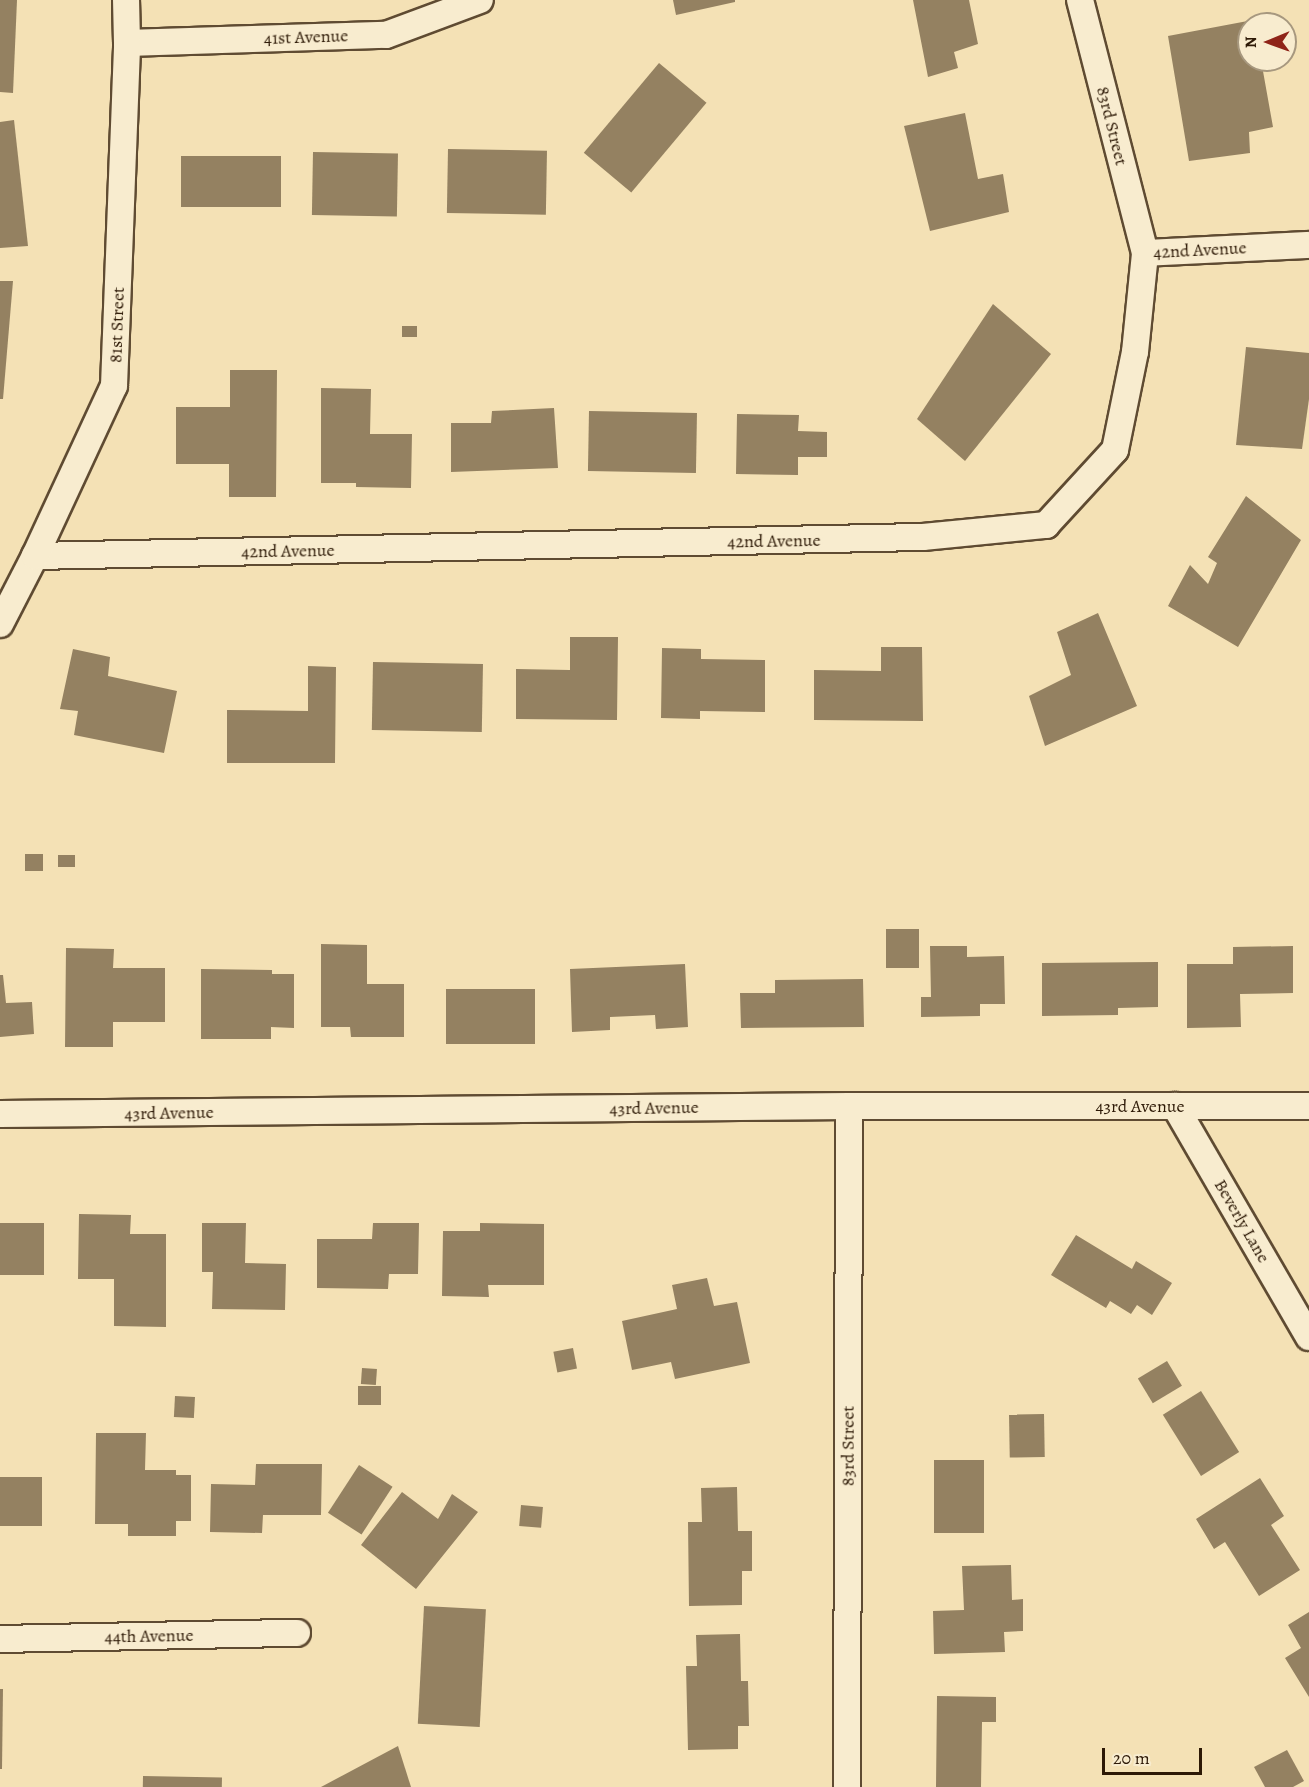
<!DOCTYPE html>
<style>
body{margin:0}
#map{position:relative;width:1309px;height:1787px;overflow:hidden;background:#f4e1b5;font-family:Alegreya,serif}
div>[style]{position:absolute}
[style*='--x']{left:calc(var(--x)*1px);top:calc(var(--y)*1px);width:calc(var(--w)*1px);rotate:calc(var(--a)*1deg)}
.building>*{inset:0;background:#948161;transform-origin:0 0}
.roads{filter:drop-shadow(2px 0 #5f4b32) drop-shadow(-2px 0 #5f4b32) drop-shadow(0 2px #5f4b32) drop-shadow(0 -2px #5f4b32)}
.minor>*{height:26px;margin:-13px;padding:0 13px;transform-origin:13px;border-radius:13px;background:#f8eccf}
span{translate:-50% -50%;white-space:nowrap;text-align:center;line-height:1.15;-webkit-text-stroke:5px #f8eccf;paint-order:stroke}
.street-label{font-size:18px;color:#2d1906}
.north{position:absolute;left:1237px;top:12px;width:60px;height:60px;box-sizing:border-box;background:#f8eccf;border:2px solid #a7987f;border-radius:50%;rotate:269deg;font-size:16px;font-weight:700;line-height:24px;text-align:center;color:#2d1906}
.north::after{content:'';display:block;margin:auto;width:21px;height:27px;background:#8f2418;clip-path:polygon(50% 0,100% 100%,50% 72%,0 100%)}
.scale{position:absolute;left:1102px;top:1748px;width:100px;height:27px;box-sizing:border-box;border:3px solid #2d1906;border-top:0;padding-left:8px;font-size:18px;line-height:21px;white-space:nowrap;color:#2d1906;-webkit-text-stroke:4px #f8eccf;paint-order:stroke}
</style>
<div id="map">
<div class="building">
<div style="clip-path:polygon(0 0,17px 0,13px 93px,0 92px)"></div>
<div style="clip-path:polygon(673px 0,735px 0,735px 2px,676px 15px)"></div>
<div style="clip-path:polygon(913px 0,969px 0,978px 44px,954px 52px,958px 68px,928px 77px)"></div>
<div style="clip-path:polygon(1253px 20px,1254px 24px,1249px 24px,1249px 60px,1261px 60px,1273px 127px,1249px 132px,1250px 153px,1189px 161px,1168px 36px)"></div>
<div style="left:659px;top:63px;width:62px;height:117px;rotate:40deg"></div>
<div style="clip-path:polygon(965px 113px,978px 179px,1003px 174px,1009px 212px,930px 231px,904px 126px)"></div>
<div style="clip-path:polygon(14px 120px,28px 246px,0 248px,0 122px)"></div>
<div style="left:448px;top:149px;width:99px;height:64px;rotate:1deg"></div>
<div style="left:313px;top:152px;width:85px;height:63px;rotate:1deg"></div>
<div style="left:181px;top:156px;width:100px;height:51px"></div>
<div style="clip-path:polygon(0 281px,13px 281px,3px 399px,0 399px)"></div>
<div style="clip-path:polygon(993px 304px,1051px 354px,965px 461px,917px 419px)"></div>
<div style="left:402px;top:326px;width:15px;height:11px"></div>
<div style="clip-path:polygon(1246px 347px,1309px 353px,1309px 399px,1302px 449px,1236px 445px)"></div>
<div style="clip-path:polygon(230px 370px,277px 370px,276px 497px,229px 497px,229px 464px,176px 464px,176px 407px,230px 407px)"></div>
<div style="clip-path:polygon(321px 388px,371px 389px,370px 434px,412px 434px,411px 488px,356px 487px,356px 483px,321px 483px)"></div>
<div style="clip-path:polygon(554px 408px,558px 468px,451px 472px,451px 423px,491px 423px,492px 411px)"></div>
<div style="left:589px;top:411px;width:108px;height:60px;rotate:1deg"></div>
<div style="clip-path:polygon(737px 414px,799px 415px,798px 431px,827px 432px,827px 457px,798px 457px,798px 475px,736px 474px)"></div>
<div style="clip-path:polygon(1246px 496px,1301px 540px,1238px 647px,1168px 606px,1190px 565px,1208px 584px,1217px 563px,1208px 557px)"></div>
<div style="clip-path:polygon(1098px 613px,1137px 706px,1045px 746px,1029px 696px,1071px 675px,1057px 632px)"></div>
<div style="clip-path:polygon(570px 637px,618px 637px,617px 720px,516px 719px,516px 669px,570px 670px)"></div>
<div style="clip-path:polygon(881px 647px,922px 647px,923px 721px,814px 720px,814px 670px,881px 671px)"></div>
<div style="clip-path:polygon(662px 648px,701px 649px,701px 659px,765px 660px,765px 712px,700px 711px,700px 719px,661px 718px)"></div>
<div style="clip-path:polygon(73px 649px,110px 657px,108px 676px,177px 691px,164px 753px,74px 735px,78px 711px,60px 709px)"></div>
<div style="left:373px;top:662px;width:110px;height:68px;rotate:1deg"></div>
<div style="clip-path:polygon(308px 666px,336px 667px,335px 763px,227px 763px,227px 710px,308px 711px)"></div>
<div style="left:25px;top:854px;width:18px;height:17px"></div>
<div style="left:58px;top:855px;width:17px;height:12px"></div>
<div style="left:886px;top:929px;width:33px;height:39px"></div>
<div style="clip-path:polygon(321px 944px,367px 945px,367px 984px,404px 984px,404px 1037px,351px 1037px,350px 1027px,321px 1027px)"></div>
<div style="clip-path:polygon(930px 946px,967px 946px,967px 957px,1004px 956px,1005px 1004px,980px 1004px,980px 1016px,921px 1017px,921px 997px,931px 997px)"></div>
<div style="clip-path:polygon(1293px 946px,1293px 993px,1240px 994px,1241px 1027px,1187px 1028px,1187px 964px,1233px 964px,1233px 947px)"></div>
<div style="clip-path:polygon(66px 948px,114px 949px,113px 968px,165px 968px,165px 1022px,113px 1022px,113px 1047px,65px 1047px)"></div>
<div style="clip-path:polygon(1158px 962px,1158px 1007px,1118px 1008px,1118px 1015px,1042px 1016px,1042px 963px)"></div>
<div style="clip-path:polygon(685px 964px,688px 1027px,656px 1029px,655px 1015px,610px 1017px,610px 1030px,572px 1032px,570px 969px)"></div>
<div style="clip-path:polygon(201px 969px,272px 970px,272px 974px,294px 974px,294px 1028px,271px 1027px,271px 1039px,201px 1039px)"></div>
<div style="clip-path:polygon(0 975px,3px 975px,6px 1003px,32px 1002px,34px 1034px,0 1037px)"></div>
<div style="clip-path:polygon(863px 979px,864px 1027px,741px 1028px,740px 993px,775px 993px,775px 980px)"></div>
<div style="left:446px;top:989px;width:89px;height:55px"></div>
<div style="clip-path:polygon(79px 1214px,131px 1215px,130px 1234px,166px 1234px,166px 1327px,114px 1326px,114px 1279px,78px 1279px)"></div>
<div style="left:0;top:1223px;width:44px;height:52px"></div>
<div style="clip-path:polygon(202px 1223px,246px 1223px,245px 1263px,286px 1264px,285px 1310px,212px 1309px,213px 1272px,202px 1272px)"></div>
<div style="clip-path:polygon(373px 1223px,419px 1223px,418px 1274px,389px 1274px,388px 1289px,317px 1288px,317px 1239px,372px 1239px)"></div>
<div style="clip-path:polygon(480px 1223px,544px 1224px,544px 1285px,488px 1285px,489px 1297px,442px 1296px,443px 1231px,480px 1231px)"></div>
<div style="clip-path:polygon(1076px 1235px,1132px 1269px,1136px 1261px,1172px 1283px,1152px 1315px,1137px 1305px,1131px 1314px,1110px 1301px,1106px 1308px,1051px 1275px)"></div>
<div style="clip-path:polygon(707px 1278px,714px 1306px,737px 1302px,750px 1363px,675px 1379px,671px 1362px,632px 1370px,622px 1321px,677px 1309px,672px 1285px)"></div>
<div style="left:573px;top:1348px;width:21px;height:20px;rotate:79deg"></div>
<div style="left:1167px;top:1361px;width:29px;height:34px;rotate:59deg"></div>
<div style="left:362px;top:1368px;width:15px;height:16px;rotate:4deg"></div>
<div style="left:381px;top:1386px;width:19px;height:23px;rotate:90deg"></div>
<div style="left:1201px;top:1391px;width:72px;height:45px;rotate:58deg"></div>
<div style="left:175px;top:1396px;width:20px;height:21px;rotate:3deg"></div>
<div style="left:1044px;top:1414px;width:43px;height:35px;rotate:89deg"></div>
<div style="clip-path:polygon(96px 1433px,146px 1433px,145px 1470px,176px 1470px,176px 1475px,191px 1475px,191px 1521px,176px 1521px,176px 1536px,128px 1536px,128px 1524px,95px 1524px)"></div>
<div style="left:934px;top:1460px;width:50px;height:73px"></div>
<div style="clip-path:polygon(256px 1464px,322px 1464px,321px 1515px,263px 1515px,262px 1533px,210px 1532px,211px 1484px,255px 1485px)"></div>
<div style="left:359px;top:1465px;width:40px;height:57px;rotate:33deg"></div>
<div style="left:0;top:1477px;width:42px;height:49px"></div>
<div style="clip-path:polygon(1260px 1478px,1284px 1516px,1271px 1525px,1300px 1570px,1259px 1596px,1225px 1542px,1214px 1549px,1196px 1519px)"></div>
<div style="clip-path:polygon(737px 1487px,738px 1531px,752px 1531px,752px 1571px,742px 1571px,742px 1605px,689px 1606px,688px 1522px,702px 1522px,701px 1488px)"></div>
<div style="clip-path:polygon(402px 1492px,438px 1519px,452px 1494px,478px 1512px,416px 1589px,361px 1545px)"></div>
<div style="left:521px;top:1505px;width:22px;height:21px;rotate:5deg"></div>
<div style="clip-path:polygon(1011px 1565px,1012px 1600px,1023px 1599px,1023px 1631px,1004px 1632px,1005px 1652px,934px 1654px,933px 1611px,964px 1610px,962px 1566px)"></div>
<div style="left:424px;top:1606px;width:62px;height:118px;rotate:3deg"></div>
<div style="clip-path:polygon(1309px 1612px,1309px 1697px,1285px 1658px,1301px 1648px,1288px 1625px)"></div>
<div style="clip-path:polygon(740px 1634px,741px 1681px,748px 1681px,749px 1726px,738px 1726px,738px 1749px,688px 1750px,686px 1666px,697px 1666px,696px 1635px)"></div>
<div style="clip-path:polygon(0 1689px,3px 1689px,2px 1769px,0 1769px)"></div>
<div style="clip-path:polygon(937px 1696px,996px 1697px,996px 1722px,982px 1722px,981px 1787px,936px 1787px)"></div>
<div style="clip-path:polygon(398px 1746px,411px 1787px,321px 1787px)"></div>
<div style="clip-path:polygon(1287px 1750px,1304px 1781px,1293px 1787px,1265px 1787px,1254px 1767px)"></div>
<div style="left:143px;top:1776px;width:79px;height:11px;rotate:1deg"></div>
</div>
<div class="roads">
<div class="minor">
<div style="--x:127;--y:43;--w:259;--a:-1.8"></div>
<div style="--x:386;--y:35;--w:100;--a:-20.4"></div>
<div style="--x:1145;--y:253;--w:164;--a:-2.8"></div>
<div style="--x:35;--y:556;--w:888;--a:-1.23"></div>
<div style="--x:923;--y:537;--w:124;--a:-5.6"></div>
<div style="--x:1046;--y:525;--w:102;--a:-47.4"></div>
<div style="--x:1115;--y:450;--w:100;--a:-78.5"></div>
<div style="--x:1135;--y:352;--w:100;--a:-84.2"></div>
<div style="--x:1145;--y:253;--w:261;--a:-104.4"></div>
<div style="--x:0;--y:624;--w:76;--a:-62.8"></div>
<div style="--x:35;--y:556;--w:187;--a:-65.1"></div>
<div style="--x:114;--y:386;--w:343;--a:-87.8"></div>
<div style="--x:127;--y:43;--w:43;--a:-91.3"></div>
<div style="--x:1175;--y:1106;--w:267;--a:59.9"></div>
<div style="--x:0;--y:1114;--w:849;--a:-0.54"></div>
<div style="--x:849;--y:1106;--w:460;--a:0"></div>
<div style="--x:0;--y:1639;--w:297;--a:-1.2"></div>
<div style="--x:847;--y:1787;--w:681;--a:-89.83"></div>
</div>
</div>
<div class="street-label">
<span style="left:306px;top:37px;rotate:-2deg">41st Avenue</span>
<span style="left:1112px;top:126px;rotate:76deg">83rd Street</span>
<span style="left:1200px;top:250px;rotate:-3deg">42nd Avenue</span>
<span style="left:117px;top:325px;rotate:-88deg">81st Street</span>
<span style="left:774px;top:541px;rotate:-1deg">42nd Avenue</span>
<span style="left:288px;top:551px;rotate:-1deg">42nd Avenue</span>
<span style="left:1140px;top:1106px">43rd Avenue</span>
<span style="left:654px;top:1108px;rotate:-1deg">43rd Avenue</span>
<span style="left:169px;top:1113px;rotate:-1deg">43rd Avenue</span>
<span style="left:1242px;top:1221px;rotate:60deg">Beverly Lane</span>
<span style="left:848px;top:1446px;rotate:-90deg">83rd Street</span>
<span style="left:149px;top:1636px;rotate:-1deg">44th Avenue</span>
</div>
<div class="north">N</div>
<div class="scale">20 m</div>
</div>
